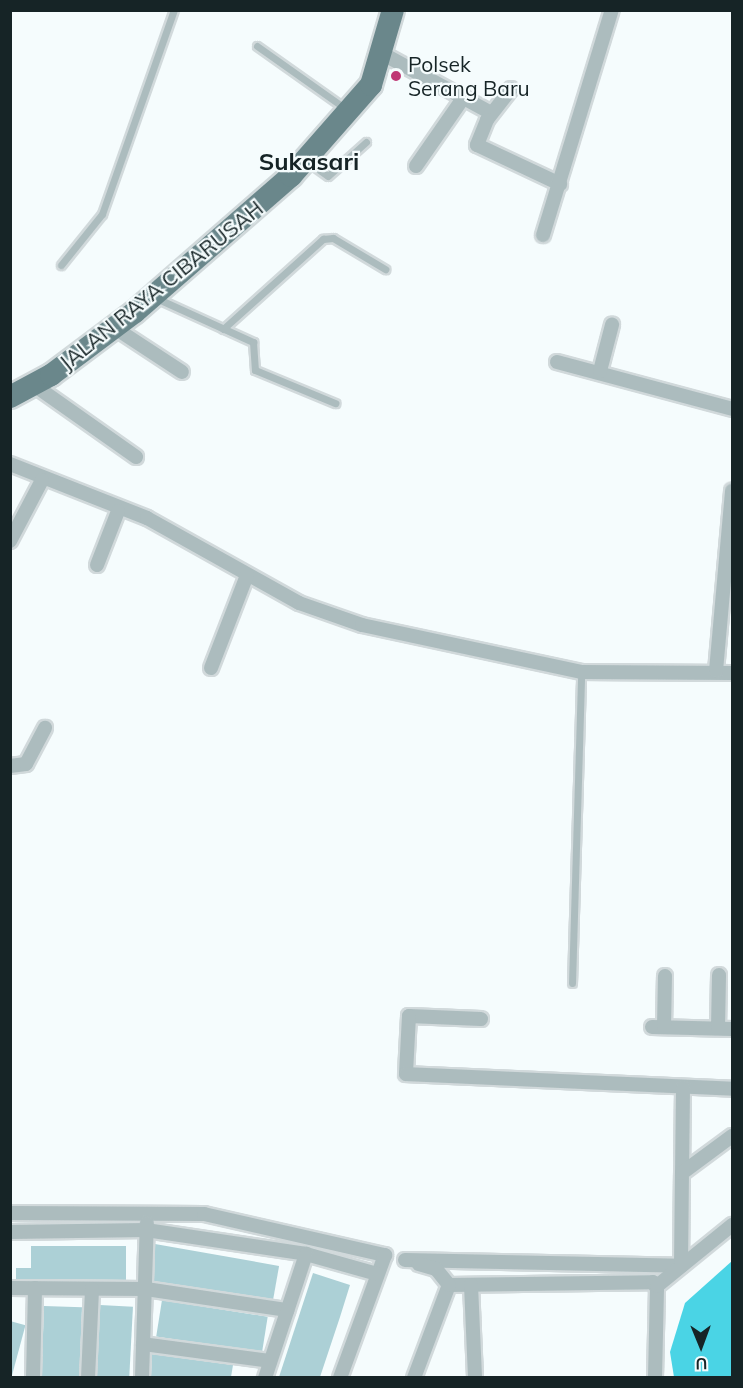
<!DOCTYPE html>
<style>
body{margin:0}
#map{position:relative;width:743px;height:1388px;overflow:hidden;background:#f5fcfd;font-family:Mulish,sans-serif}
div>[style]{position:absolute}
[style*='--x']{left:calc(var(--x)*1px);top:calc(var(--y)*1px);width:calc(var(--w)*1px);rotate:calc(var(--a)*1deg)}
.water>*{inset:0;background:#4ad4e5}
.building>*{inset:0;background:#acd0d6;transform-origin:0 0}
.roads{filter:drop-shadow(2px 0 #d1d9db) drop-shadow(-2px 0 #d1d9db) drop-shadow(0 2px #d1d9db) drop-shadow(0 -2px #d1d9db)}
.service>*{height:7px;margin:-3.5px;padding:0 3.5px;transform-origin:3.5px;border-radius:3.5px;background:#acbcbe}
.minor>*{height:14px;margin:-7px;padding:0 7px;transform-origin:7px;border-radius:7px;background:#acbcbe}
.primary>*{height:22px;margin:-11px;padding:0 11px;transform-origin:11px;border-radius:11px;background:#6a878b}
.dots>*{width:16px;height:16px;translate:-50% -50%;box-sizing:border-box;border:3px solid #f5fcfd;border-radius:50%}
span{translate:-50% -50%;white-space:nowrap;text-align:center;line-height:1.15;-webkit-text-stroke:4.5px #f5fcfd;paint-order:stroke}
.poi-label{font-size:21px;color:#162426}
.left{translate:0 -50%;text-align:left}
.street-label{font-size:21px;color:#162426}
.quarter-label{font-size:24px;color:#162426;font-weight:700}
.frame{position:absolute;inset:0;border:12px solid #162426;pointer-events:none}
.north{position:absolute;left:671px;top:1316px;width:60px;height:60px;-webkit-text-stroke:4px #f5fcfd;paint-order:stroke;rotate:179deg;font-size:16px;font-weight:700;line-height:24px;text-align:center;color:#162426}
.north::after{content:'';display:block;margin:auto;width:21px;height:27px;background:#162426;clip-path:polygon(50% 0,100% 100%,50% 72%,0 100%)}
</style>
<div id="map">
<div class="water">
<div style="clip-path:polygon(732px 1261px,732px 1377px,674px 1377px,670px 1352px,685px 1303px)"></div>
</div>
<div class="building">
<div style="left:155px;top:1244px;width:126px;height:37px;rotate:10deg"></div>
<div style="clip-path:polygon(31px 1246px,126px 1246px,126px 1280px,16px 1279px,16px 1268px,31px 1268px)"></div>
<div style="clip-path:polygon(313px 1273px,350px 1285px,340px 1317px,320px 1377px,279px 1377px)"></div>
<div style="left:162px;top:1300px;width:107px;height:37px;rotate:9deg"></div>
<div style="left:100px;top:1305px;width:33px;height:72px;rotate:3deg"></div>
<div style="left:44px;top:1306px;width:38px;height:71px;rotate:2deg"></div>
<div style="left:10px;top:1321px;width:16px;height:56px;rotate:15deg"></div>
<div style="clip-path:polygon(152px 1354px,233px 1365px,231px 1377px,151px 1377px)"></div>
</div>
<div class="roads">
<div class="service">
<div style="--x:257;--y:46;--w:109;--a:35.3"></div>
<div style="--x:308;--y:162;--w:24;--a:35"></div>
<div style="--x:328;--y:176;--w:51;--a:-41.8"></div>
<div style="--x:61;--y:265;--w:65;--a:-51.2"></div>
<div style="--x:102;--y:214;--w:216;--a:-70.6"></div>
<div style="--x:156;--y:298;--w:107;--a:24.4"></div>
<div style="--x:253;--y:342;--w:28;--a:86"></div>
<div style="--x:255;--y:370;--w:87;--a:22.4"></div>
<div style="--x:223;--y:329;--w:135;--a:-42"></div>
<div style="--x:323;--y:239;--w:10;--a:-6"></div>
<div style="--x:333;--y:238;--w:61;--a:30.8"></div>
<div style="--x:572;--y:983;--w:311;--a:-88.3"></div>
</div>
<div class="minor">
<div style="--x:383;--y:54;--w:123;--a:28.6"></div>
<div style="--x:511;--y:89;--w:39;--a:128"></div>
<div style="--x:487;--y:120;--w:27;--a:112"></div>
<div style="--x:477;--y:145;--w:92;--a:25.2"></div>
<div style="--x:416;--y:166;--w:84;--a:-55.2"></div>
<div style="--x:543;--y:235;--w:235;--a:-73"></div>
<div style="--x:115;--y:328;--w:80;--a:33.3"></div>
<div style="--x:557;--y:362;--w:181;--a:15"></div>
<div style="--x:600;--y:371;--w:48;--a:-75.4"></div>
<div style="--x:34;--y:385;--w:125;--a:35.2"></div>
<div style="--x:10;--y:464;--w:147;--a:21.5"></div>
<div style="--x:147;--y:518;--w:174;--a:29.2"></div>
<div style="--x:299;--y:603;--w:67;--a:19.2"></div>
<div style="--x:362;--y:625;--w:224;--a:12.1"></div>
<div style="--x:581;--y:672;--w:151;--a:0.4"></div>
<div style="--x:10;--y:541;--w:69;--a:-62.3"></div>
<div style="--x:97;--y:565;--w:58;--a:-68.7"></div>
<div style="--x:211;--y:668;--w:100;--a:-68.8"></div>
<div style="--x:716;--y:671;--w:181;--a:-84.9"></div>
<div style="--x:10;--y:766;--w:16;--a:-7"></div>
<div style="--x:26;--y:764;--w:41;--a:-62.2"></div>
<div style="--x:481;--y:1019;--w:72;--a:-177.6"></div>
<div style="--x:409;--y:1016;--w:58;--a:93"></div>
<div style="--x:406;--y:1074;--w:326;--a:2.6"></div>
<div style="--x:652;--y:1027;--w:80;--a:1.4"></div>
<div style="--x:664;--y:1027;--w:51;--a:-88.9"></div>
<div style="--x:718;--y:1028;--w:53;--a:-88.9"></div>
<div style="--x:682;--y:1173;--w:86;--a:-89.3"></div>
<div style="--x:10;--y:1213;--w:194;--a:0.3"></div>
<div style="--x:204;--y:1214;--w:186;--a:12.8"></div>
<div style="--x:385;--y:1255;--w:131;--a:110.1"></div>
<div style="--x:10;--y:1232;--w:136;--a:-0.8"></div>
<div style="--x:146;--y:1230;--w:162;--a:8.5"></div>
<div style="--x:306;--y:1254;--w:74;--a:15.7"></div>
<div style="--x:405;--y:1260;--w:276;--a:1.2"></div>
<div style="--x:681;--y:1266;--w:93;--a:-89.4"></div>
<div style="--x:682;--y:1173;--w:62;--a:-36.5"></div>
<div style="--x:449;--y:1285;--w:204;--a:-0.8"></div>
<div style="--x:653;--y:1282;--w:8;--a:60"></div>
<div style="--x:657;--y:1289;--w:89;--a:91.3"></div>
<div style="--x:471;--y:1285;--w:93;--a:87.5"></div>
<div style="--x:657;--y:1286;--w:97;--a:-39.1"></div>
<div style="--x:10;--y:1288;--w:136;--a:0.4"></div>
<div style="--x:146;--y:1289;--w:143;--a:8.5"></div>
<div style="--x:143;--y:1344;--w:128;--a:7.6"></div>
<div style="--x:33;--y:1378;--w:90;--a:-88.7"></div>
<div style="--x:88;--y:1378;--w:89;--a:-87.4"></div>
<div style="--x:142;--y:1378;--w:155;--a:-88.2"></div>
<div style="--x:265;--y:1378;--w:131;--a:-71.7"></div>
<div style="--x:414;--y:1378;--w:99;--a:-69.4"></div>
<div style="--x:449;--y:1285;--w:21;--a:-129"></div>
<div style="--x:436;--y:1269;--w:18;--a:-164"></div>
</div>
<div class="primary">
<div style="--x:10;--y:397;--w:47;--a:-28.2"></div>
<div style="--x:51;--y:375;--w:105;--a:-36.9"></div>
<div style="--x:135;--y:312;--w:207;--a:-41.1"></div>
<div style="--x:291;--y:176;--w:121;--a:-48.7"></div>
<div style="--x:371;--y:85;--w:78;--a:-73.7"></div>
</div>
</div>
<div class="dots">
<div style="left:396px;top:76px;background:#bf3774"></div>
</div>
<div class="poi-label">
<span class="left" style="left:408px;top:76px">Polsek<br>Serang Baru</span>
</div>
<div class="street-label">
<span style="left:161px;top:285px;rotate:-39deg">JALAN RAYA CIBARUSAH</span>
</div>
<div class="quarter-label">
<span style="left:309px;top:162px">Sukasari</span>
</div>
<div class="frame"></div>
<div class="north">U</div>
</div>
